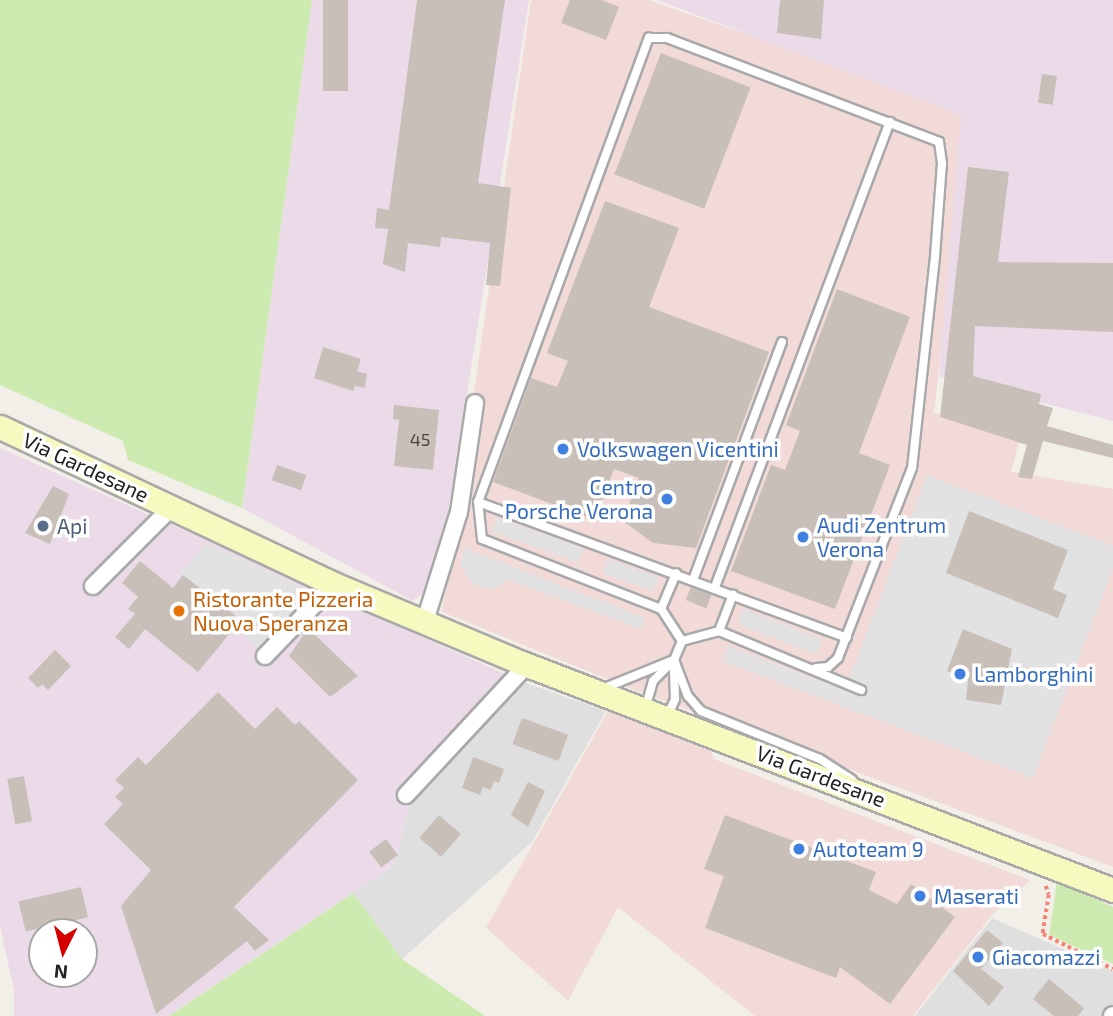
<!DOCTYPE html>
<style>
body{margin:0}
#map{position:relative;width:1113px;height:1016px;overflow:hidden;background:#f2efe9;font-family:"Exo 2",sans-serif}
div>[style]{position:absolute}
[style*='--x']{left:calc(var(--x)*1px);top:calc(var(--y)*1px);width:calc(var(--w)*1px);rotate:calc(var(--a)*1deg)}
.residential>*{inset:0;background:#e0dfdf}
.commercial>*{inset:0;background:#f2dad9}
.industrial>*{inset:0;background:#ebdbe8}
.grass>*{inset:0;background:#cdebb0}
.parking>*{inset:0;background:#e2e2e2;transform-origin:0 0}
.building>*{inset:0;background:#c7bfb8;transform-origin:0 0}
.path>*{height:3.5px;margin-top:-1.75px;transform-origin:0;background:repeating-linear-gradient(90deg,#fa8072 0 3.5px,transparent 0 7px)}
.roads{filter:drop-shadow(2px 0 #a9a9a9) drop-shadow(-2px 0 #a9a9a9) drop-shadow(0 2px #a9a9a9) drop-shadow(0 -2px #a9a9a9)}
.lane>*{height:8px;margin:-4px;padding:0 4px;transform-origin:4px;border-radius:4px;background:#fff}
.street>*{height:16px;margin:-8px;padding:0 8px;transform-origin:8px;border-radius:8px;background:#fff}
.secondary>*{height:23px;margin:-11.5px;padding:0 11.5px;transform-origin:11.5px;border-radius:11.5px;background:#f7fabf}
.dots>*{width:19px;height:19px;translate:-50% -50%;box-sizing:border-box;border:4px solid #fff;border-radius:50%}
span{translate:-50% -50%;white-space:nowrap;text-align:center;line-height:1.15;-webkit-text-stroke:7px #fff;paint-order:stroke}
.number-label{font-size:18px;color:#4b4948}
.number-label span{-webkit-text-stroke-width:0}
.shop-label{font-size:21px;color:#366cbe}
.left{translate:0 -50%;text-align:left}
.right{translate:-100% -50%;text-align:right}
.street-label{font-size:21px;color:#222}
.service-label{font-size:21px;color:#4e5e75}
.food-label{font-size:21px;color:#c56008}
.north{position:absolute;left:28px;top:918px;width:70px;height:70px;box-sizing:border-box;background:#fff;border:2px solid #a7a7a7;border-radius:50%;rotate:186deg;font-size:19px;font-weight:700;line-height:28px;text-align:center;color:#222}
.north::after{content:'';display:block;margin:auto;width:24px;height:32px;background:#d40000;clip-path:polygon(50% 0,100% 100%,50% 72%,0 100%)}
</style>
<div id="map">
<div class="residential">
<div style="clip-path:polygon(523px 682px,606px 711px,532px 842px,402px 959px,353px 893px,395px 865px,409px 806px)"></div>
<div style="clip-path:polygon(992px 918px,1113px 971px,1113px 1016px,915px 1016px)"></div>
</div>
<div class="commercial">
<div style="clip-path:polygon(531px 0,649px 0,968px 112px,934px 413px,1020px 438px,1011px 472px,1113px 489px,1113px 867px,632px 689px,442px 612px)"></div>
<div style="clip-path:polygon(608px 711px,711px 751px,714px 759px,1030px 880px,992px 915px,913px 1016px,755px 1016px,618px 907px,568px 1001px,486px 928px)"></div>
</div>
<div class="industrial">
<div style="clip-path:polygon(312px 0,529px 0,446px 527px,424px 592px,413px 601px,242px 508px)"></div>
<div style="clip-path:polygon(657px 0,1113px 0,1113px 421px,939px 376px,961px 115px)"></div>
<div style="clip-path:polygon(evenodd,0 448px,523px 682px,409px 806px,395px 865px,169px 1016px,14px 1016px,14px 991px,0 926px,0 448px,42px 932px,84px 932px,84px 974px,42px 974px,42px 932px)"></div>
</div>
<div class="grass">
<div style="clip-path:polygon(0 0,312px 0,242px 508px,128px 460px,123px 441px,0 385px)"></div>
<div style="clip-path:polygon(1057px 881px,1113px 907px,1113px 964px,1049px 935px)"></div>
<div style="clip-path:polygon(353px 893px,402px 959px,485px 1016px,169px 1016px)"></div>
</div>
<div class="parking">
<div style="clip-path:polygon(927px 475px,1113px 546px,1113px 568px,1033px 778px,722px 661px,728px 646px,845px 690px)"></div>
<div style="left:497px;top:517px;width:92px;height:15px;rotate:20deg"></div>
<div style="clip-path:polygon(206px 543px,307px 589px,311px 597px,261px 650px,234px 628px,241px 618px,180px 573px)"></div>
<div style="clip-path:polygon(464px 548px,645px 618px,641px 629px,509px 580px,492px 589px,472px 584px,461px 566px)"></div>
<div style="left:608px;top:559px;width:54px;height:15px;rotate:20deg"></div>
<div style="left:743px;top:609px;width:85px;height:16px;rotate:21deg"></div>
</div>
<div class="building">
<div style="left:323px;top:0;width:25px;height:91px"></div>
<div style="clip-path:polygon(417px 0,505px 0,478px 183px,511px 188px,500px 286px,486px 285px,490px 243px,441px 237px,440px 247px,408px 243px,405px 272px,383px 264px,388px 229px,375px 228px,377px 208px,389px 210px)"></div>
<div style="clip-path:polygon(570px 0,601px 0,619px 7px,606px 40px,561px 23px)"></div>
<div style="clip-path:polygon(780px 0,824px 0,821px 39px,777px 33px)"></div>
<div style="left:661px;top:53px;width:96px;height:130px;rotate:21deg"></div>
<div style="left:1042px;top:74px;width:15px;height:29px;rotate:8deg"></div>
<div style="clip-path:polygon(968px 167px,1009px 172px,998px 262px,1113px 263px,1113px 332px,975px 326px,973px 376px,1041px 394px,1039px 404px,1053px 408px,1047px 426px,1113px 445px,1113px 458px,1043px 441px,1032px 479px,1018px 477px,1027px 445px,940px 417px)"></div>
<div style="clip-path:polygon(605px 201px,679px 228px,649px 307px,769px 352px,696px 548px,653px 543px,623px 521px,639px 478px,614px 469px,595px 520px,493px 482px,531px 378px,557px 387px,568px 361px,547px 353px)"></div>
<div style="clip-path:polygon(837px 289px,910px 317px,859px 453px,890px 465px,835px 609px,731px 571px,771px 465px,785px 470px,800px 431px,786px 425px)"></div>
<div style="clip-path:polygon(323px 347px,361px 359px,357px 371px,367px 374px,365px 388px,355px 386px,353px 391px,314px 378px)"></div>
<div style="clip-path:polygon(394px 405px,439px 410px,433px 470px,394px 466px,399px 420px,393px 419px)"></div>
<div style="left:277px;top:465px;width:31px;height:16px;rotate:19deg"></div>
<div style="clip-path:polygon(53px 486px,69px 494px,50px 544px,25px 533px)"></div>
<div style="clip-path:polygon(969px 511px,1068px 550px,1053px 589px,1067px 595px,1058px 618px,946px 573px)"></div>
<div style="clip-path:polygon(140px 561px,173px 588px,183px 575px,236px 616px,226px 629px,231px 632px,198px 672px,145px 629px,129px 649px,115px 637px,135px 614px,128px 609px,138px 597px,122px 583px)"></div>
<div style="left:691px;top:587px;width:22px;height:14px;rotate:22deg"></div>
<div style="clip-path:polygon(308px 628px,358px 676px,330px 697px,289px 656px)"></div>
<div style="clip-path:polygon(963px 629px,1012px 649px,1001px 705px,966px 700px,968px 680px,947px 671px)"></div>
<div style="clip-path:polygon(55px 650px,71px 666px,48px 690px,42px 684px,38px 688px,28px 678px)"></div>
<div style="clip-path:polygon(218px 692px,255px 729px,277px 707px,295px 725px,299px 721px,358px 780px,234px 907px,269px 940px,255px 951px,247px 941px,156px 1014px,121px 906px,151px 870px,104px 824px,123px 804px,115px 797px,124px 788px,115px 780px,138px 757px,146px 765px)"></div>
<div style="left:522px;top:718px;width:49px;height:28px;rotate:20deg"></div>
<div style="clip-path:polygon(473px 757px,504px 769px,499px 783px,494px 781px,491px 790px,483px 787px,480px 795px,462px 788px)"></div>
<div style="left:24px;top:776px;width:46px;height:17px;rotate:80deg"></div>
<div style="clip-path:polygon(528px 782px,545px 791px,528px 827px,511px 815px)"></div>
<div style="left:439px;top:815px;width:29px;height:30px;rotate:41deg"></div>
<div style="clip-path:polygon(725px 815px,876px 872px,869px 890px,897px 904px,911px 884px,955px 917px,890px 1004px,840px 967px,836px 978px,705px 928px,724px 876px,704px 869px)"></div>
<div style="left:386px;top:839px;width:20px;height:21px;rotate:53deg"></div>
<div style="left:81px;top:887px;width:31px;height:64px;rotate:77deg"></div>
<div style="clip-path:polygon(987px 930px,1003px 943px,981px 969px,1004px 987px,989px 1006px,953px 971px)"></div>
<div style="clip-path:polygon(1049px 979px,1084px 1008px,1078px 1016px,1054px 1016px,1033px 999px)"></div>
</div>
<div class="path">
<div style="--x:1046;--y:886;--w:9;--a:72"></div>
<div style="--x:1049;--y:895;--w:39;--a:99"></div>
<div style="--x:1043;--y:934;--w:78;--a:26.6"></div>
</div>
<div class="roads">
<div class="lane">
<div style="--x:478;--y:502;--w:495;--a:-69.8"></div>
<div style="--x:649;--y:38;--w:18;--a:0"></div>
<div style="--x:667;--y:38;--w:291;--a:20.9"></div>
<div style="--x:939;--y:142;--w:21;--a:82"></div>
<div style="--x:942;--y:163;--w:94;--a:94.3"></div>
<div style="--x:935;--y:257;--w:212;--a:96.2"></div>
<div style="--x:912;--y:468;--w:204;--a:111.3"></div>
<div style="--x:838;--y:658;--w:13;--a:138"></div>
<div style="--x:828;--y:667;--w:12;--a:175"></div>
<div style="--x:693;--y:580;--w:254;--a:-69.5"></div>
<div style="--x:715;--y:587;--w:497;--a:-69.4"></div>
<div style="--x:661;--y:609;--w:39;--a:-67"></div>
<div style="--x:719;--y:631;--w:39;--a:-69"></div>
<div style="--x:682;--y:641;--w:38;--a:-123"></div>
<div style="--x:661;--y:609;--w:192;--a:-158.6"></div>
<div style="--x:482;--y:539;--w:37;--a:-96"></div>
<div style="--x:478;--y:502;--w:393;--a:20.2"></div>
<div style="--x:674;--y:660;--w:39;--a:69"></div>
<div style="--x:688;--y:696;--w:20;--a:49"></div>
<div style="--x:701;--y:711;--w:128;--a:22"></div>
<div style="--x:820;--y:759;--w:38;--a:33"></div>
<div style="--x:602;--y:689;--w:74;--a:-22.1"></div>
<div style="--x:645;--y:709;--w:29;--a:-74"></div>
<div style="--x:653;--y:681;--w:30;--a:-45"></div>
<div style="--x:674;--y:660;--w:21;--a:-67"></div>
<div style="--x:682;--y:641;--w:38;--a:-15"></div>
<div style="--x:719;--y:631;--w:154;--a:22.6"></div>
<div style="--x:668;--y:715;--w:17;--a:-66"></div>
<div style="--x:675;--y:699;--w:32;--a:-92"></div>
</div>
<div class="street">
<div style="--x:93;--y:586;--w:112;--a:-45"></div>
<div style="--x:425;--y:621;--w:114;--a:-72.7"></div>
<div style="--x:459;--y:512;--w:110;--a:-81.6"></div>
<div style="--x:265;--y:656;--w:100;--a:-46.2"></div>
<div style="--x:406;--y:795;--w:178;--a:-47.1"></div>
<div style="--x:1112;--y:1016;--w:1;--a:-45"></div>
</div>
<div class="secondary">
<div style="--x:0;--y:427;--w:369;--a:25.2"></div>
<div style="--x:334;--y:584;--w:204;--a:22.8"></div>
<div style="--x:522;--y:663;--w:633;--a:21.01"></div>
</div>
</div>
<div class="dots">
<div style="left:563px;top:449px;background:#3f7fe0"></div>
<div style="left:667px;top:499px;background:#3f7fe0"></div>
<div style="left:43px;top:526px;background:#5c6f8a"></div>
<div style="left:803px;top:537px;background:#3f7fe0"></div>
<div style="left:179px;top:611px;background:#e8710a"></div>
<div style="left:960px;top:674px;background:#3f7fe0"></div>
<div style="left:799px;top:849px;background:#3f7fe0"></div>
<div style="left:920px;top:896px;background:#3f7fe0"></div>
<div style="left:978px;top:957px;background:#3f7fe0"></div>
</div>
<div class="number-label">
<span style="left:420px;top:439px">45</span>
</div>
<div class="shop-label">
<span class="left" style="left:577px;top:449px">Volkswagen Vicentini</span>
<span class="right" style="left:653px;top:499px">Centro<br>Porsche Verona</span>
<span class="left" style="left:817px;top:537px">Audi Zentrum<br>Verona</span>
<span class="left" style="left:974px;top:674px">Lamborghini</span>
<span class="left" style="left:813px;top:849px">Autoteam 9</span>
<span class="left" style="left:934px;top:896px">Maserati</span>
<span class="left" style="left:992px;top:957px">Giacomazzi</span>
</div>
<div class="street-label">
<span style="left:86px;top:467px;rotate:25deg">Via Gardesane</span>
<span style="left:821px;top:776px;rotate:21deg">Via Gardesane</span>
</div>
<div class="service-label">
<span class="left" style="left:57px;top:526px">Api</span>
</div>
<div class="food-label">
<span class="left" style="left:193px;top:611px">Ristorante Pizzeria<br>Nuova Speranza</span>
</div>
<div class="north">N</div>
</div>
